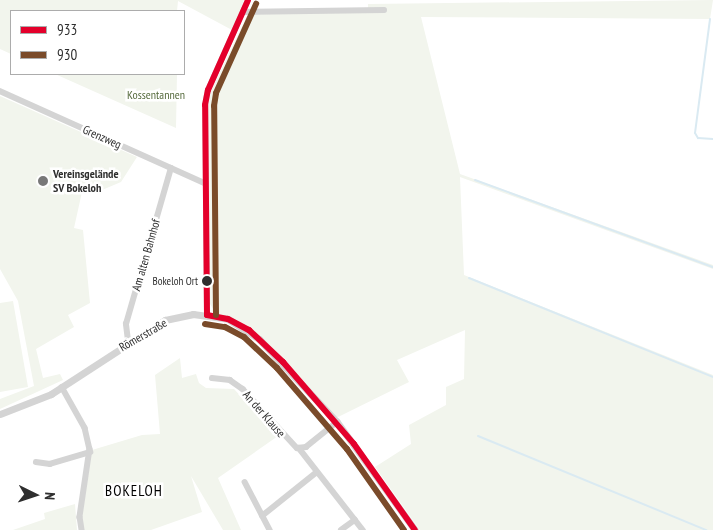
<!DOCTYPE html>
<meta charset="utf-8">
<style>
body{margin:0}
#map{position:relative;width:713px;height:530px;overflow:hidden;background:#fff;font-family:"PT Sans Narrow",sans-serif}
div>[style]{position:absolute}
[style*='--x']{left:calc(var(--x)*1px);top:calc(var(--y)*1px);width:calc(var(--w)*1px);rotate:calc(var(--a)*1deg)}
.green>*{inset:0;background:#f2f5ed}
.stream>*{height:2px;margin:-1px;padding:0 1px;transform-origin:1px;border-radius:1px;background:#daeaf2}
.minor>*{height:5.5px;margin:-2.75px;padding:0 2.75px;transform-origin:2.75px;border-radius:2.75px;background:#d4d4d4}
.tertiary>*{height:7px;margin:-3.5px;padding:0 3.5px;transform-origin:3.5px;border-radius:3.5px;background:#d4d4d4}
.bus-1>*{height:6px;margin:-3px;padding:0 3px;transform-origin:3px;border-radius:3px;background:#e4002b}
.bus-2>*{height:6px;margin:-3px;padding:0 3px;transform-origin:3px;border-radius:3px;background:#7a4b2a}
.dots>*{width:14px;height:14px;translate:-50% -50%;box-sizing:border-box;border:2px solid #fff;border-radius:50%}
span{translate:-50% -50%;white-space:nowrap;text-align:center;line-height:1.15;-webkit-text-stroke:5px #fff;paint-order:stroke}
.bus-label{font-size:11px;color:#2f2f2f}
.right{translate:-100% -50%;text-align:right}
.park-label{font-size:12px;color:#566b3d}
.street-label{font-size:12px;color:#2f2f2f}
.poi-label{font-size:12px;color:#2f2f2f;font-weight:700}
.left{translate:0 -50%;text-align:left}
.quarter-label{font-size:15px;color:#000;letter-spacing:1px}
.legend{position:absolute;left:10px;top:10px;width:175px;height:65px;box-sizing:border-box;background:#fff;border:1px solid #acacac;margin:0;padding:6px 9px;list-style:none;font-size:15px;color:#2f2f2f}
.legend li{display:flex;align-items:center;gap:10px;height:25px}
.legend b{width:25px;border:1px solid #acacac}
.north{position:absolute;left:10px;top:470px;width:50px;height:50px;-webkit-text-stroke:4px #fff;paint-order:stroke;rotate:94deg;font-size:14px;font-weight:700;line-height:20px;text-align:center;color:#2f2f2f}
.north::after{content:'';display:block;margin:auto;width:18px;height:22px;background:#2f2f2f;clip-path:polygon(50% 0,100% 100%,50% 72%,0 100%)}
</style>
<div id="map">
<div class="green">
<div style="clip-path:polygon(0 0,244px 0,232px 30px,178px 1px,177px 11px,11px 11px,11px 54px,0 49px)"></div>
<div style="clip-path:polygon(713px 0,710px 19px,421px 17px,460px 174px,713px 265px,713px 269px,460px 177px,464px 275px,713px 375px,713px 530px,420px 530px,375px 467px,411px 444px,409px 425px,446px 405px,446px 387px,464px 379px,465px 330px,397px 360px,409px 382px,336px 418px,285px 360px,249px 328px,215px 312px,210px 304px,208px 105px,211px 91px,247px 16px,254px 12px,368px 10px,368px 4px)"></div>
<div style="clip-path:polygon(55px 74px,177px 74px,176px 128px)"></div>
<div style="clip-path:polygon(0 96px,137px 157px,121px 182px,102px 190px,82px 192px,74px 228px,83px 230px,90px 303px,68px 315px,74px 327px,36px 349px,43px 378px,60px 374px,63px 380px,0 409px,0 399px,34px 386px,18px 301px,0 269px)"></div>
<div style="clip-path:polygon(13px 301px,28px 387px,0 392px,0 303px)"></div>
<div style="clip-path:polygon(180px 358px,182px 378px,196px 374px,199px 383px,206px 388px,234px 389px,278px 436px,218px 478px,241px 530px,223px 530px,191px 476px,202px 512px,151px 530px,84px 530px,82px 517px,92px 450px,142px 435px,160px 434px,155px 375px)"></div>
<div style="clip-path:polygon(75px 504px,77px 530px,13px 530px,45px 519px,44px 513px)"></div>
</div>
<div class="stream">
<div style="--x:710;--y:19;--w:115;--a:97.5"></div>
<div style="--x:695;--y:133;--w:6;--a:59"></div>
<div style="--x:698;--y:138;--w:15;--a:4"></div>
<div style="--x:475;--y:180;--w:253;--a:20.1"></div>
<div style="--x:469;--y:278;--w:263;--a:22.1"></div>
<div style="--x:478;--y:436;--w:247;--a:22.4"></div>
</div>
<div class="minor">
<div style="--x:245;--y:12;--w:139;--a:-0.8"></div>
<div style="--x:0;--y:91;--w:225;--a:24.2"></div>
<div style="--x:207;--y:315;--w:210;--a:-90.5"></div>
<div style="--x:205;--y:105;--w:15;--a:-79"></div>
<div style="--x:208;--y:90;--w:98;--a:-66"></div>
<div style="--x:128;--y:341;--w:17;--a:-97"></div>
<div style="--x:126;--y:324;--w:162;--a:-73.9"></div>
<div style="--x:212;--y:378;--w:18;--a:6"></div>
<div style="--x:230;--y:380;--w:16;--a:35"></div>
<div style="--x:243;--y:389;--w:80;--a:47.5"></div>
<div style="--x:297;--y:448;--w:9;--a:-6"></div>
<div style="--x:306;--y:447;--w:40;--a:-39"></div>
<div style="--x:62;--y:387;--w:47;--a:60.7"></div>
<div style="--x:85;--y:428;--w:22;--a:77"></div>
<div style="--x:90;--y:449;--w:69;--a:98.4"></div>
<div style="--x:80;--y:517;--w:13;--a:81"></div>
<div style="--x:299;--y:448;--w:104;--a:52"></div>
<div style="--x:36;--y:462;--w:14;--a:8"></div>
<div style="--x:50;--y:464;--w:42;--a:-16.7"></div>
<div style="--x:245;--y:482;--w:54;--a:62.5"></div>
<div style="--x:262;--y:516;--w:70;--a:-38.7"></div>
<div style="--x:341;--y:530;--w:17;--a:-36"></div>
</div>
<div class="tertiary">
<div style="--x:0;--y:414;--w:55;--a:-21.4"></div>
<div style="--x:51;--y:394;--w:136;--a:-33"></div>
<div style="--x:165;--y:320;--w:29;--a:-12"></div>
<div style="--x:193;--y:314;--w:35;--a:8"></div>
<div style="--x:228;--y:319;--w:37;--a:33"></div>
<div style="--x:259;--y:339;--w:114;--a:46.8"></div>
<div style="--x:337;--y:422;--w:133;--a:54.2"></div>
</div>
<div class="bus-1">
<div style="--x:207;--y:315;--w:210;--a:-90.5"></div>
<div style="--x:205;--y:105;--w:15;--a:-79"></div>
<div style="--x:208;--y:90;--w:98;--a:-66"></div>
<div style="--x:207;--y:315;--w:21;--a:11"></div>
<div style="--x:228;--y:319;--w:24;--a:28"></div>
<div style="--x:249;--y:330;--w:47;--a:43.3"></div>
<div style="--x:283;--y:362;--w:108;--a:49.1"></div>
<div style="--x:354;--y:444;--w:105;--a:54.7"></div>
</div>
<div class="bus-2">
<div style="--x:216;--y:315;--w:209;--a:-90.5"></div>
<div style="--x:214;--y:106;--w:13;--a:-81"></div>
<div style="--x:216;--y:93;--w:98;--a:-65.8"></div>
<div style="--x:205;--y:324;--w:20;--a:9"></div>
<div style="--x:225;--y:327;--w:21;--a:28"></div>
<div style="--x:244;--y:337;--w:45;--a:43.2"></div>
<div style="--x:277;--y:368;--w:107;--a:49.2"></div>
<div style="--x:347;--y:449;--w:99;--a:54.9"></div>
</div>
<div class="dots">
<div style="left:43px;top:181px;background:#787878"></div>
<div style="left:207px;top:281px;background:#2f2f2f"></div>
</div>
<div class="bus-label">
<span class="right" style="left:198px;top:281px">Bokeloh Ort</span>
</div>
<div class="park-label">
<span style="left:156px;top:95px">Kossentannen</span>
</div>
<div class="street-label">
<span style="left:102px;top:137px;rotate:24deg">Grenzweg</span>
<span style="left:146px;top:255px;rotate:-74deg">Am alten Bahnhof</span>
<span style="left:143px;top:335px;rotate:-30deg">Römerstraße</span>
<span style="left:264px;top:414px;rotate:49deg">An der Klause</span>
</div>
<div class="poi-label">
<span class="left" style="left:53px;top:181px">Vereinsgelände<br>SV Bokeloh</span>
</div>
<div class="quarter-label">
<span style="left:134px;top:491px">BOKELOH</span>
</div>
<ul class="legend">
<li><b style="height:6px;background:#e4002b"></b>933</li>
<li><b style="height:6px;background:#7a4b2a"></b>930</li>
</ul>
<div class="north">N</div>
</div>
